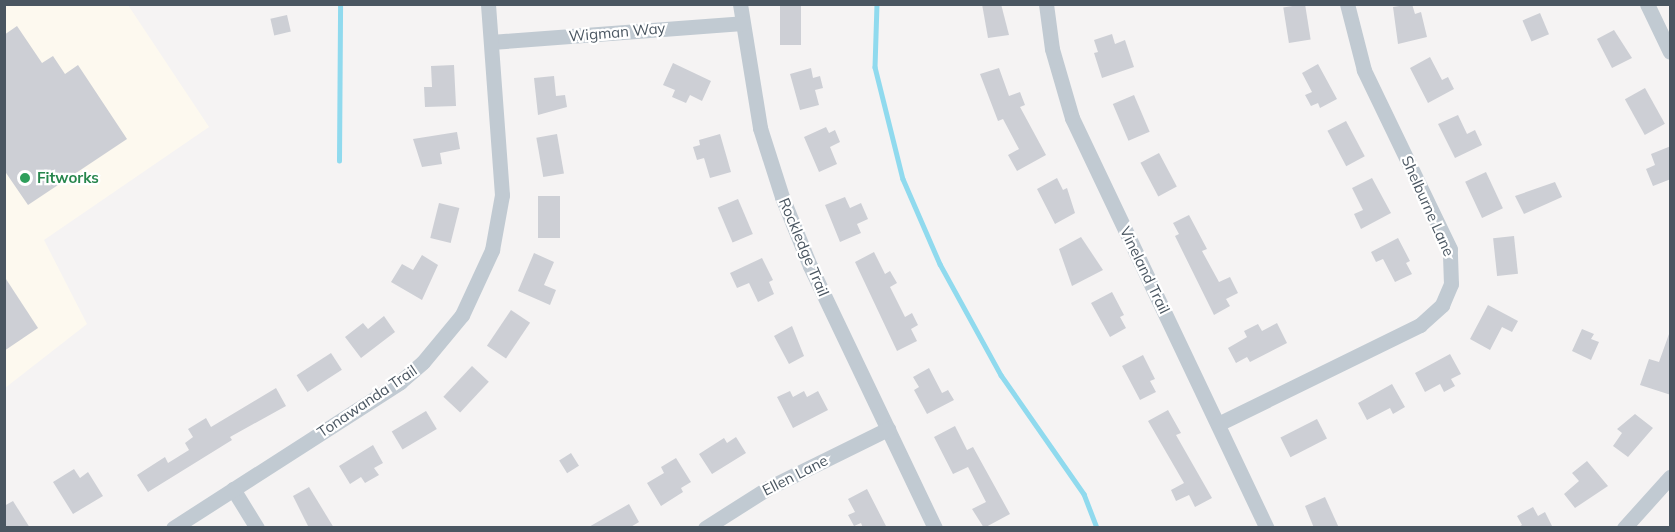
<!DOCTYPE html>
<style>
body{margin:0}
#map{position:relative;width:1675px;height:532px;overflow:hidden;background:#f5f3f3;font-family:Mulish,sans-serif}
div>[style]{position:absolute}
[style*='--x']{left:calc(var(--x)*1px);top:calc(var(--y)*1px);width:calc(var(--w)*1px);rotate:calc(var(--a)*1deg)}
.commercial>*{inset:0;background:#fdf9ef}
.stream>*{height:4.5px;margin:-2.25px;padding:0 2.25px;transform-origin:2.25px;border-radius:2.25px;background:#90daee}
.building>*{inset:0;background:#cdcfd5;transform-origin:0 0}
.minor>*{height:15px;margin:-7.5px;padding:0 7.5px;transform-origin:7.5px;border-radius:7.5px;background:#c1cad2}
.dots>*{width:16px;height:16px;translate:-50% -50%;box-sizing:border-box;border:3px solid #fff;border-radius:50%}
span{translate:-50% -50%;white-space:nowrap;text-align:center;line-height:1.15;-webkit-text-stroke:4.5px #fff;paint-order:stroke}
.street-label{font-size:15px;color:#4a5661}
.leisure-label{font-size:15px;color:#27864d;font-weight:700}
.left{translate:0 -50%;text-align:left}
.frame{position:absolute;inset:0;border:6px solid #4a5661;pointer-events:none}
</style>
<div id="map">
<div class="commercial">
<div style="clip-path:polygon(5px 5px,128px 5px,209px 127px,44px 240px,87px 324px,5px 388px)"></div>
</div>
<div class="stream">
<div style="--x:877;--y:4;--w:63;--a:91.8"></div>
<div style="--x:875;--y:67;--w:115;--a:76"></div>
<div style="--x:903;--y:179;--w:93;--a:66.5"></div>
<div style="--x:940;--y:264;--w:127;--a:61.2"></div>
<div style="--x:1001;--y:375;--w:145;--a:55.1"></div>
<div style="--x:1084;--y:494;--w:36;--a:69"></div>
<div style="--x:339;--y:161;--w:157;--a:-89.6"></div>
</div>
<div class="building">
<div style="left:780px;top:4px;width:21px;height:41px"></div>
<div style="clip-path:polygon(982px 4px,1001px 4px,1009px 35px,988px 38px)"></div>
<div style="left:1305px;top:4px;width:36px;height:22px;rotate:81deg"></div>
<div style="clip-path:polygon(1412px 4px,1415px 14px,1421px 12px,1427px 37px,1398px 44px,1393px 7px)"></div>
<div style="left:1540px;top:13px;width:23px;height:19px;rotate:67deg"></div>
<div style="left:287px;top:15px;width:17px;height:17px;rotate:77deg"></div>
<div style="clip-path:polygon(17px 26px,42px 63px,53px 56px,65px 74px,78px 65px,127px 139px,28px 205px,4px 170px,4px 35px)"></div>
<div style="clip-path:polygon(1614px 30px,1632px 58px,1612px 68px,1597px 39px)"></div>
<div style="clip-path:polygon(1112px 34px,1115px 44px,1125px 40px,1134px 67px,1102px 78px,1094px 53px,1098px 52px,1094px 40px)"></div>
<div style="clip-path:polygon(1430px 57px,1442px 80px,1448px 77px,1454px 89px,1428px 103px,1410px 68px)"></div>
<div style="clip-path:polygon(673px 63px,711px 81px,702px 101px,690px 95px,686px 103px,672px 97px,675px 90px,663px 85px)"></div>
<div style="clip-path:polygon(1318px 64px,1337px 99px,1320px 108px,1318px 103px,1311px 106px,1305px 95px,1312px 92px,1302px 73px)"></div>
<div style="clip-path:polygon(454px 65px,456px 106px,425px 107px,424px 87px,432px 87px,431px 66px)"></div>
<div style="clip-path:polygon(811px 68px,813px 78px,820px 76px,823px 88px,815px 90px,819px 105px,800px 110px,790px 74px)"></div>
<div style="clip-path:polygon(999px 68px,1009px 96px,1020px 92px,1025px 105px,1020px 107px,1046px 155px,1017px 171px,1008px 155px,1019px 149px,1003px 119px,998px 121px,980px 74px)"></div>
<div style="clip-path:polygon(554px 76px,556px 96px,565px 95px,567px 107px,538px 115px,534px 78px)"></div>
<div style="left:1645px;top:88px;width:41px;height:23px;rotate:61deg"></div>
<div style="left:1134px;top:95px;width:40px;height:23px;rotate:67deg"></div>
<div style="clip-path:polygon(1458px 115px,1467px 134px,1475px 130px,1482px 145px,1455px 158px,1438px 124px)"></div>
<div style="left:1346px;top:121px;width:40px;height:21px;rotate:62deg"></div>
<div style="clip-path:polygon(826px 127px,829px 133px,835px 130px,840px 142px,830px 147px,837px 164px,819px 172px,804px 137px)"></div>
<div style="clip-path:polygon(457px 132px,460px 149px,440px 153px,442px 164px,422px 167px,413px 139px)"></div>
<div style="left:557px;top:134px;width:40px;height:21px;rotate:80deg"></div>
<div style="clip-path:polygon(720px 134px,731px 172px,710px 178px,704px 158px,697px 160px,693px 147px,700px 145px,699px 140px)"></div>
<div style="clip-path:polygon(1671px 146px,1671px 179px,1653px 186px,1646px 169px,1655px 165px,1651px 154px)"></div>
<div style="left:1159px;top:153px;width:38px;height:21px;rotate:62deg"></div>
<div style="left:1486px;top:172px;width:40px;height:23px;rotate:65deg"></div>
<div style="clip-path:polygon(1057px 178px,1063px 190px,1067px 188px,1075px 213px,1055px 224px,1037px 189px)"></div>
<div style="clip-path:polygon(1372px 178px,1391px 213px,1361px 229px,1354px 214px,1363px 210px,1352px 188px)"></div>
<div style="clip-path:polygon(1555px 182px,1562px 197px,1524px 214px,1515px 196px)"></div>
<div style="left:538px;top:196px;width:22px;height:42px"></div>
<div style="clip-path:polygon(845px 197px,850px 208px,861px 203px,868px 219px,857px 224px,861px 233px,840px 242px,825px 205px)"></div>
<div style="left:738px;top:199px;width:38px;height:22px;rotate:67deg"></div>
<div style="left:439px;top:203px;width:21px;height:36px;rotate:14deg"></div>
<div style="clip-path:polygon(1189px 215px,1207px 249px,1202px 251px,1219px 282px,1230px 277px,1238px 293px,1226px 299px,1230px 306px,1214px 315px,1175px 236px,1179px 234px,1173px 223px)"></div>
<div style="left:1514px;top:236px;width:38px;height:21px;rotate:84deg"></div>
<div style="clip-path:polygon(1081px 237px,1103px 270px,1072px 286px,1059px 249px)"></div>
<div style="clip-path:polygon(1398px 238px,1410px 261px,1406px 263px,1412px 274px,1395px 282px,1383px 259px,1376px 262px,1371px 252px)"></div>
<div style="clip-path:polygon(874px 252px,885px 274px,890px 271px,897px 283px,890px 287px,905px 317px,912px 313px,918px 325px,911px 329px,917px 341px,897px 351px,855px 262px)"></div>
<div style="clip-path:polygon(534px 253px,554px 262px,544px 285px,556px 290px,550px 305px,518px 291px)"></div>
<div style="clip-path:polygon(422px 255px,438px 265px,422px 300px,391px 282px,402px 264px,413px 270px)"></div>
<div style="clip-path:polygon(762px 258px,773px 280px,769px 282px,774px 294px,758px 302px,749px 283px,737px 288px,730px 273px)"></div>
<div style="clip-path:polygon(4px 276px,38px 328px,4px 351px)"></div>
<div style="clip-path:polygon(1112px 292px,1124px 315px,1120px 317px,1126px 328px,1110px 337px,1091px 303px)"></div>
<div style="clip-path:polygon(1488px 305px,1518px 321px,1512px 332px,1502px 327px,1490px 350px,1470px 339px)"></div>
<div style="left:511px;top:310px;width:23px;height:43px;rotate:34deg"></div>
<div style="clip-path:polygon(384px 316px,395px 332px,361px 358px,345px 337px,363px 323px,368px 329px)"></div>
<div style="clip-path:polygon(1277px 323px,1287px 343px,1250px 362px,1247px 357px,1236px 363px,1228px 348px,1247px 337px,1244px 331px,1258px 324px,1262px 331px)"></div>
<div style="clip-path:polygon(792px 326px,804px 356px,789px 364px,774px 336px)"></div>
<div style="clip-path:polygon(1582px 329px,1594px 334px,1591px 339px,1599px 342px,1591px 360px,1572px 351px)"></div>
<div style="clip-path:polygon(1669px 334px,1671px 334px,1671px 395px,1640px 385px,1649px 359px,1659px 362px)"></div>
<div style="left:331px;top:353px;width:20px;height:41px;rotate:57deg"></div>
<div style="clip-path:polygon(1450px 354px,1461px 374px,1451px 379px,1455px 386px,1444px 392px,1440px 384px,1425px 392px,1415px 373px)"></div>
<div style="clip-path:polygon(1143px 355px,1155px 379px,1150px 381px,1156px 392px,1140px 400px,1122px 366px)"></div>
<div style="left:472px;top:366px;width:23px;height:42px;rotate:43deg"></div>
<div style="clip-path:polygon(929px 368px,942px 393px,948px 390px,954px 400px,927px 414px,914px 390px,919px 387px,913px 377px)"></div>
<div style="clip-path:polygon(1392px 384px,1405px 407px,1393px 414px,1390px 408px,1367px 420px,1358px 403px)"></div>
<div style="clip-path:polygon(276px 388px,286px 406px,230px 437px,232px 440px,148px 492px,137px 475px,165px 457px,168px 463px,189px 450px,185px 443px,193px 437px,188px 429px,206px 418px,211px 427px)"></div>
<div style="clip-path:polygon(790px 391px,793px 397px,804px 391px,807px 397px,818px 391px,828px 410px,793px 428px,777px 397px)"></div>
<div style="clip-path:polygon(1168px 410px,1181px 433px,1176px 435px,1212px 498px,1195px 507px,1189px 495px,1176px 501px,1171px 490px,1184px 483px,1148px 421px)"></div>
<div style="left:426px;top:411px;width:21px;height:40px;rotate:59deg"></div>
<div style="clip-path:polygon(1635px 414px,1653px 428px,1628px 457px,1613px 446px,1622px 433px,1617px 429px)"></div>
<div style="left:1317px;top:419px;width:22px;height:41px;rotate:63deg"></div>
<div style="clip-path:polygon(955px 426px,967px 450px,973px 447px,1010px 514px,984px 528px,972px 509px,986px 502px,968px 467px,953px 474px,934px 437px)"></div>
<div style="clip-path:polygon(736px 437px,746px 453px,712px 474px,699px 454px,724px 438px,727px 443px)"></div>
<div style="clip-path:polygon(373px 445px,383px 463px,374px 468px,379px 475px,365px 483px,361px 477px,350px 484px,339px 466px)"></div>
<div style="left:571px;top:453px;width:15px;height:14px;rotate:58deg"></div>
<div style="clip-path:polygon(676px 458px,691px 482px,681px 488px,683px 492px,661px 506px,647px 483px,664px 473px,661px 467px)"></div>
<div style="clip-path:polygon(1587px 461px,1608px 486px,1575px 508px,1564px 494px,1579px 481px,1572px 473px)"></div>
<div style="clip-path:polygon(74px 469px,80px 478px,88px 472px,103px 496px,73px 514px,53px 482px)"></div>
<div style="clip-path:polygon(309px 487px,334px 528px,309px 528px,293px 496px)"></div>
<div style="clip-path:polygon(867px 489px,887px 528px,863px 528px,861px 523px,854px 526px,848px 515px,855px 512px,848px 499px)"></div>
<div style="clip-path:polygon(1325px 497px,1339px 528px,1314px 528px,1305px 506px)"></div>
<div style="clip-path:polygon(13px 501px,30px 528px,4px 528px,4px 506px)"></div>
<div style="clip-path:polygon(629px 504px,639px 522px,629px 528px,587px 528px)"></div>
<div style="clip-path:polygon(1533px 507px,1538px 516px,1545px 512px,1553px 528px,1516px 528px,1522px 525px,1517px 516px)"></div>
</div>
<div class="minor">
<div style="--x:740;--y:4;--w:126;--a:80.8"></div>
<div style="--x:760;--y:128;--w:72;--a:72.3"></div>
<div style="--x:782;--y:197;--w:74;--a:67.9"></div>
<div style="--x:810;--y:266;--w:290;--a:64.5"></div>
<div style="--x:1046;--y:4;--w:45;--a:82.4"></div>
<div style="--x:1052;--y:49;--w:72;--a:73.8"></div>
<div style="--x:1072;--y:118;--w:454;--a:64.6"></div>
<div style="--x:1647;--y:4;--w:53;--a:64.4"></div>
<div style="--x:491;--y:42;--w:252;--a:-4.3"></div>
<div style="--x:1218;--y:424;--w:225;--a:-26.1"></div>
<div style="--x:1420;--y:325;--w:30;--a:-42"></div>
<div style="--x:1442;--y:305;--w:23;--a:-67"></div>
<div style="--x:1451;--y:284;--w:35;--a:-92"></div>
<div style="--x:1450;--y:249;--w:199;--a:-115.7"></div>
<div style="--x:1364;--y:70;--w:68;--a:-104.4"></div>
<div style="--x:233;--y:489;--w:46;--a:58.4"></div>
<div style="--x:173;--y:528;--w:270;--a:-32.7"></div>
<div style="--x:400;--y:382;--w:30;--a:-41"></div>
<div style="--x:423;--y:362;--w:61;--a:-50.3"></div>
<div style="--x:462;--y:315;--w:72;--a:-65.2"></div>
<div style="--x:492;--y:250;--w:56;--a:-79.7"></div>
<div style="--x:502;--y:195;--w:192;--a:-94.2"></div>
<div style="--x:705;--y:528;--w:75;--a:-32.4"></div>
<div style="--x:768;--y:488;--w:134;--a:-26.2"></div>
<div style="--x:1624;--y:528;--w:69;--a:-48"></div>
</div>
<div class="dots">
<div style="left:25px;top:178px;background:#2e9e5b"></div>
</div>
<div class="street-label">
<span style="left:617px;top:32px;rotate:-5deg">Wigman Way</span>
<span style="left:1428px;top:206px;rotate:66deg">Shelburne Lane</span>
<span style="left:804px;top:247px;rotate:67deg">Rockledge Trail</span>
<span style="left:1145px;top:270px;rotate:64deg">Vineland Trail</span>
<span style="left:367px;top:401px;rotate:-34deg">Tonawanda Trail</span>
<span style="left:795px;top:475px;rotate:-27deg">Ellen Lane</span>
</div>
<div class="leisure-label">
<span class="left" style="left:37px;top:178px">Fitworks</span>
</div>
<div class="frame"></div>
</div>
